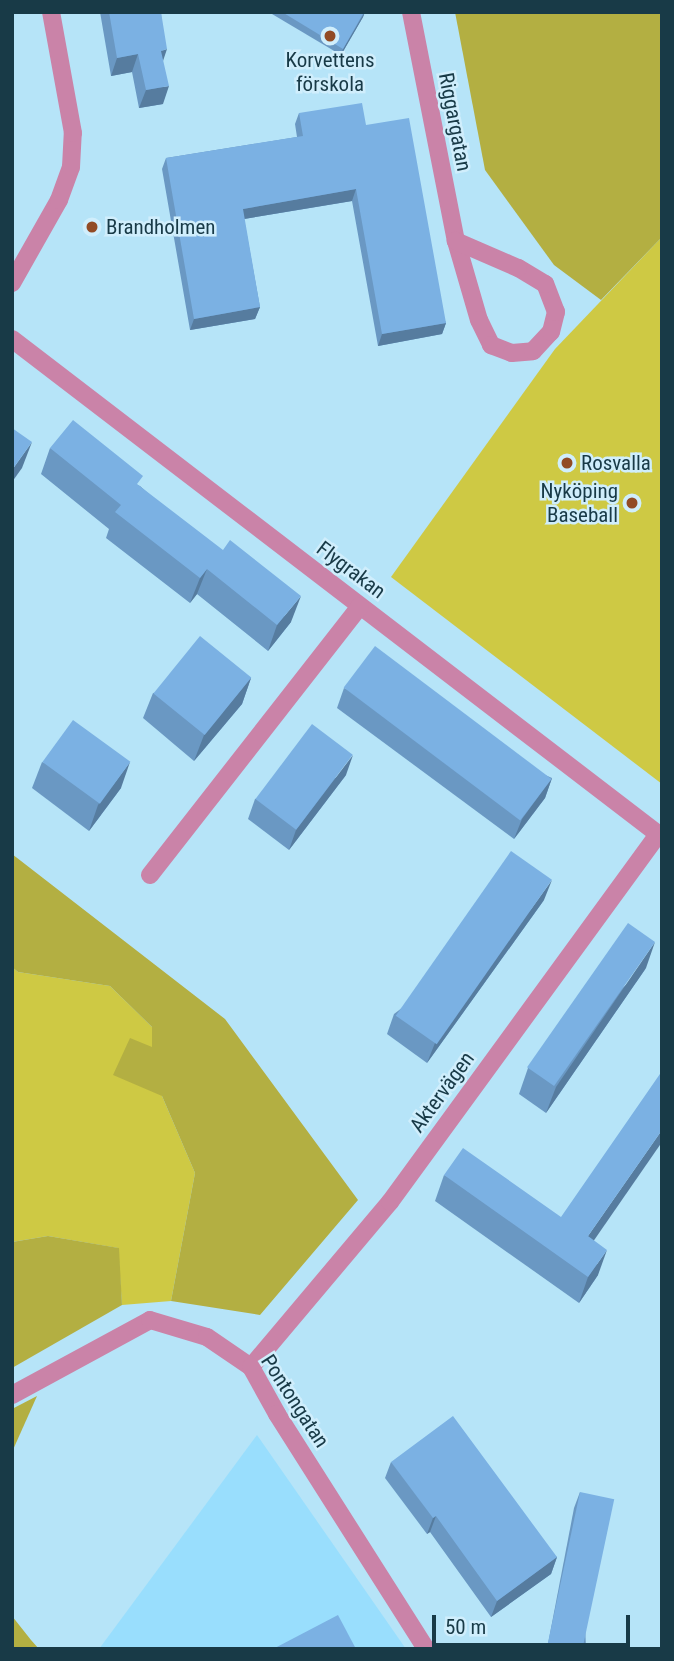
<!DOCTYPE html>
<meta charset="utf-8">
<style>
body{margin:0}
#map{position:relative;width:674px;height:1661px;overflow:hidden;background:#b6e4f8;font-family:"Roboto Condensed",sans-serif}
div>[style]{position:absolute}
[style*='--x']{left:calc(var(--x)*1px);top:calc(var(--y)*1px);width:calc(var(--w)*1px);rotate:calc(var(--a)*1deg)}
.built>*{inset:0;background:#99defd}
.green>*{inset:0;background:#cec944}
.forest>*{inset:0;background:#b3af42}
.minor>*{height:18px;margin:-9px;padding:0 9px;transform-origin:9px;border-radius:9px;background:#ca83a8}
.wall>*{inset:0;background:#6a98c3}
.shaded-wall>*{inset:0;background:#567c9f}
.building>*{inset:0;background:#7bb1e3;transform-origin:0 0}
.dots>*{width:19px;height:19px;translate:-50% -50%;box-sizing:border-box;border:4px solid #d0eefc;border-radius:50%}
span{translate:-50% -50%;white-space:nowrap;text-align:center;line-height:1.15;-webkit-text-stroke:5px #d0eefc;paint-order:stroke}
.poi-label{font-size:21px;color:#183a47}
.left{translate:0 -50%;text-align:left}
.right{translate:-100% -50%;text-align:right}
.street-label{font-size:21px;color:#183a47}
.frame{position:absolute;inset:0;border:14px solid #183a47;pointer-events:none}
.scale{position:absolute;left:432px;top:1615px;width:198px;height:32px;box-sizing:border-box;border:4px solid #183a47;border-top:0;padding-left:9px;font-size:21px;line-height:24px;white-space:nowrap;color:#183a47;-webkit-text-stroke:5px #d0eefc;paint-order:stroke}
</style>
<div id="map">
<div class="built">
<div style="clip-path:polygon(257px 1435px,406px 1649px,99px 1649px)"></div>
</div>
<div class="green">
<div style="clip-path:polygon(662px 237px,662px 784px,391px 577px,555px 349px)"></div>
<div style="clip-path:polygon(12px 967px,18px 972px,110px 986px,152px 1027px,152px 1047px,162px 1096px,195px 1173px,171px 1301px,122px 1305px,118px 1248px,48px 1236px,12px 1242px)"></div>
</div>
<div class="forest">
<div style="clip-path:polygon(455px 12px,662px 12px,662px 237px,601px 300px,554px 265px,485px 170px)"></div>
<div style="clip-path:polygon(12px 854px,225px 1019px,358px 1200px,260px 1315px,171px 1301px,195px 1173px,162px 1096px,113px 1075px,130px 1038px,152px 1047px,152px 1027px,110px 986px,18px 972px,12px 967px)"></div>
<div style="clip-path:polygon(48px 1236px,119px 1248px,122px 1305px,12px 1368px,12px 1242px)"></div>
<div style="clip-path:polygon(37px 1396px,12px 1452px,12px 1409px)"></div>
<div style="clip-path:polygon(12px 1616px,31px 1640px,39px 1649px,12px 1649px)"></div>
</div>
<div class="minor">
<div style="--x:411;--y:12;--w:233;--a:78.9"></div>
<div style="--x:456;--y:241;--w:82;--a:73.8"></div>
<div style="--x:479;--y:320;--w:28;--a:64"></div>
<div style="--x:491;--y:345;--w:22;--a:21"></div>
<div style="--x:512;--y:353;--w:21;--a:-5"></div>
<div style="--x:533;--y:351;--w:26;--a:-47"></div>
<div style="--x:551;--y:332;--w:21;--a:-76"></div>
<div style="--x:556;--y:312;--w:30;--a:-111"></div>
<div style="--x:545;--y:284;--w:31;--a:-149"></div>
<div style="--x:518;--y:268;--w:68;--a:-156.5"></div>
<div style="--x:12;--y:283;--w:95;--a:-60.5"></div>
<div style="--x:59;--y:200;--w:35;--a:-70"></div>
<div style="--x:71;--y:167;--w:34;--a:-87"></div>
<div style="--x:73;--y:133;--w:123;--a:-100.3"></div>
<div style="--x:12;--y:339;--w:819;--a:37.46"></div>
<div style="--x:150;--y:875;--w:341;--a:-52"></div>
<div style="--x:251;--y:1367;--w:216;--a:-49.9"></div>
<div style="--x:390;--y:1202;--w:455;--a:-53.9"></div>
<div style="--x:12;--y:1395;--w:157;--a:-28.5"></div>
<div style="--x:150;--y:1320;--w:59;--a:16.6"></div>
<div style="--x:207;--y:1337;--w:53;--a:34.3"></div>
<div style="--x:251;--y:1367;--w:54;--a:61"></div>
<div style="--x:277;--y:1414;--w:278;--a:57.6"></div>
</div>
<div class="wall">
<div style="clip-path:polygon(100px 12px,161px 12px,163px 60px,163px 104px,139px 108px,132px 72px,111px 76px)"></div>
<div style="clip-path:polygon(273px 12px,365px 12px,363px 17px,341px 55px,272px 14px)"></div>
<div style="clip-path:polygon(299px 113px,366px 125px,446px 323px,442px 334px,378px 346px,352px 201px,244px 219px,260px 307px,255px 319px,190px 330px,162px 169px,166px 158px,297px 137px,295px 124px)"></div>
<div style="clip-path:polygon(50px 448px,140px 486px,291px 622px,268px 651px,197px 594px,190px 603px,106px 538px,109px 529px,41px 474px)"></div>
<div style="clip-path:polygon(251px 678px,242px 704px,194px 761px,143px 718px,153px 693px)"></div>
<div style="clip-path:polygon(344px 688px,552px 778px,545px 798px,514px 839px,337px 708px)"></div>
<div style="clip-path:polygon(42px 762px,121px 788px,89px 831px,32px 788px)"></div>
<div style="clip-path:polygon(346px 775px,289px 850px,248px 819px,255px 799px)"></div>
<div style="clip-path:polygon(544px 900px,427px 1063px,387px 1034px,394px 1014px)"></div>
<div style="clip-path:polygon(646px 968px,546px 1113px,519px 1094px,528px 1068px)"></div>
<div style="clip-path:polygon(444px 1175px,594px 1240px,598px 1275px,579px 1303px,435px 1201px)"></div>
<div style="clip-path:polygon(391px 1462px,557px 1557px,551px 1574px,491px 1617px,430px 1532px,427px 1534px,385px 1478px)"></div>
<div style="clip-path:polygon(580px 1492px,586px 1649px,547px 1649px,574px 1508px)"></div>
</div>
<div class="shaded-wall">
<div style="clip-path:polygon(365px 12px,363px 17px,341px 55px,343px 49px)"></div>
<div style="clip-path:polygon(167px 49px,161px 67px,161px 51px)"></div>
<div style="clip-path:polygon(138px 54px,132px 72px,111px 76px,117px 58px)"></div>
<div style="clip-path:polygon(169px 86px,163px 104px,139px 108px,146px 90px)"></div>
<div style="clip-path:polygon(356px 189px,352px 201px,238px 220px,243px 209px)"></div>
<div style="clip-path:polygon(260px 307px,255px 319px,190px 330px,194px 319px)"></div>
<div style="clip-path:polygon(446px 323px,442px 334px,378px 346px,382px 334px)"></div>
<div style="clip-path:polygon(32px 442px,22px 468px,12px 482px,12px 470px)"></div>
<div style="clip-path:polygon(207px 569px,197px 594px,190px 603px,200px 578px)"></div>
<div style="clip-path:polygon(301px 596px,291px 622px,268px 651px,277px 625px)"></div>
<div style="clip-path:polygon(251px 678px,242px 704px,194px 761px,204px 735px)"></div>
<div style="clip-path:polygon(353px 755px,346px 775px,289px 850px,296px 830px)"></div>
<div style="clip-path:polygon(130px 762px,121px 788px,89px 831px,98px 805px)"></div>
<div style="clip-path:polygon(552px 778px,545px 798px,514px 839px,522px 819px)"></div>
<div style="clip-path:polygon(552px 880px,544px 900px,427px 1063px,435px 1043px)"></div>
<div style="clip-path:polygon(655px 942px,646px 968px,546px 1113px,556px 1087px)"></div>
<div style="clip-path:polygon(662px 1130px,662px 1142px,579px 1262px,588px 1236px)"></div>
<div style="clip-path:polygon(607px 1250px,598px 1275px,579px 1303px,588px 1277px)"></div>
<div style="clip-path:polygon(436px 1516px,430px 1532px,427px 1534px,433px 1518px)"></div>
<div style="clip-path:polygon(557px 1557px,551px 1574px,491px 1617px,497px 1601px)"></div>
</div>
<div class="building">
<div style="clip-path:polygon(109px 12px,161px 12px,167px 49px,161px 51px,169px 86px,146px 90px,138px 54px,117px 58px)"></div>
<div style="clip-path:polygon(282px 12px,364px 12px,343px 49px)"></div>
<div style="clip-path:polygon(362px 103px,366px 125px,409px 118px,446px 323px,382px 334px,356px 189px,243px 209px,260px 307px,194px 319px,166px 158px,303px 136px,299px 113px)"></div>
<div style="clip-path:polygon(73px 420px,143px 476px,137px 484px,223px 550px,230px 540px,301px 596px,277px 625px,207px 569px,200px 578px,115px 512px,121px 505px,50px 448px)"></div>
<div style="clip-path:polygon(12px 428px,32px 442px,12px 470px)"></div>
<div style="left:200px;top:636px;width:66px;height:74px;rotate:39deg"></div>
<div style="left:375px;top:646px;width:221px;height:52px;rotate:37deg"></div>
<div style="left:73px;top:720px;width:71px;height:52px;rotate:36deg"></div>
<div style="left:312px;top:724px;width:51px;height:94px;rotate:37deg"></div>
<div style="left:511px;top:851px;width:50px;height:201px;rotate:35deg"></div>
<div style="left:628px;top:923px;width:33px;height:176px;rotate:35deg"></div>
<div style="clip-path:polygon(662px 1071px,662px 1130px,588px 1236px,607px 1250px,588px 1277px,444px 1175px,463px 1148px,561px 1217px)"></div>
<div style="clip-path:polygon(453px 1416px,557px 1557px,497px 1601px,436px 1516px,433px 1518px,391px 1462px)"></div>
<div style="left:580px;top:1492px;width:35px;height:160px;rotate:12deg"></div>
<div style="clip-path:polygon(338px 1615px,356px 1649px,273px 1649px)"></div>
</div>
<div class="dots">
<div style="left:330px;top:36px;background:#924b25"></div>
<div style="left:92px;top:227px;background:#924b25"></div>
<div style="left:567px;top:463px;background:#924b25"></div>
<div style="left:632px;top:503px;background:#924b25"></div>
</div>
<div class="poi-label">
<span style="left:330px;top:72px">Korvettens<br>förskola</span>
<span class="left" style="left:106px;top:227px">Brandholmen</span>
<span class="left" style="left:581px;top:463px">Rosvalla</span>
<span class="right" style="left:618px;top:503px">Nyköping<br>Baseball</span>
</div>
<div class="street-label">
<span style="left:455px;top:122px;rotate:79deg">Riggargatan</span>
<span style="left:351px;top:570px;rotate:37deg">Flygrakan</span>
<span style="left:442px;top:1092px;rotate:-54deg">Aktervägen</span>
<span style="left:295px;top:1401px;rotate:57deg">Pontongatan</span>
</div>
<div class="frame"></div>
<div class="scale">50 m</div>
</div>
